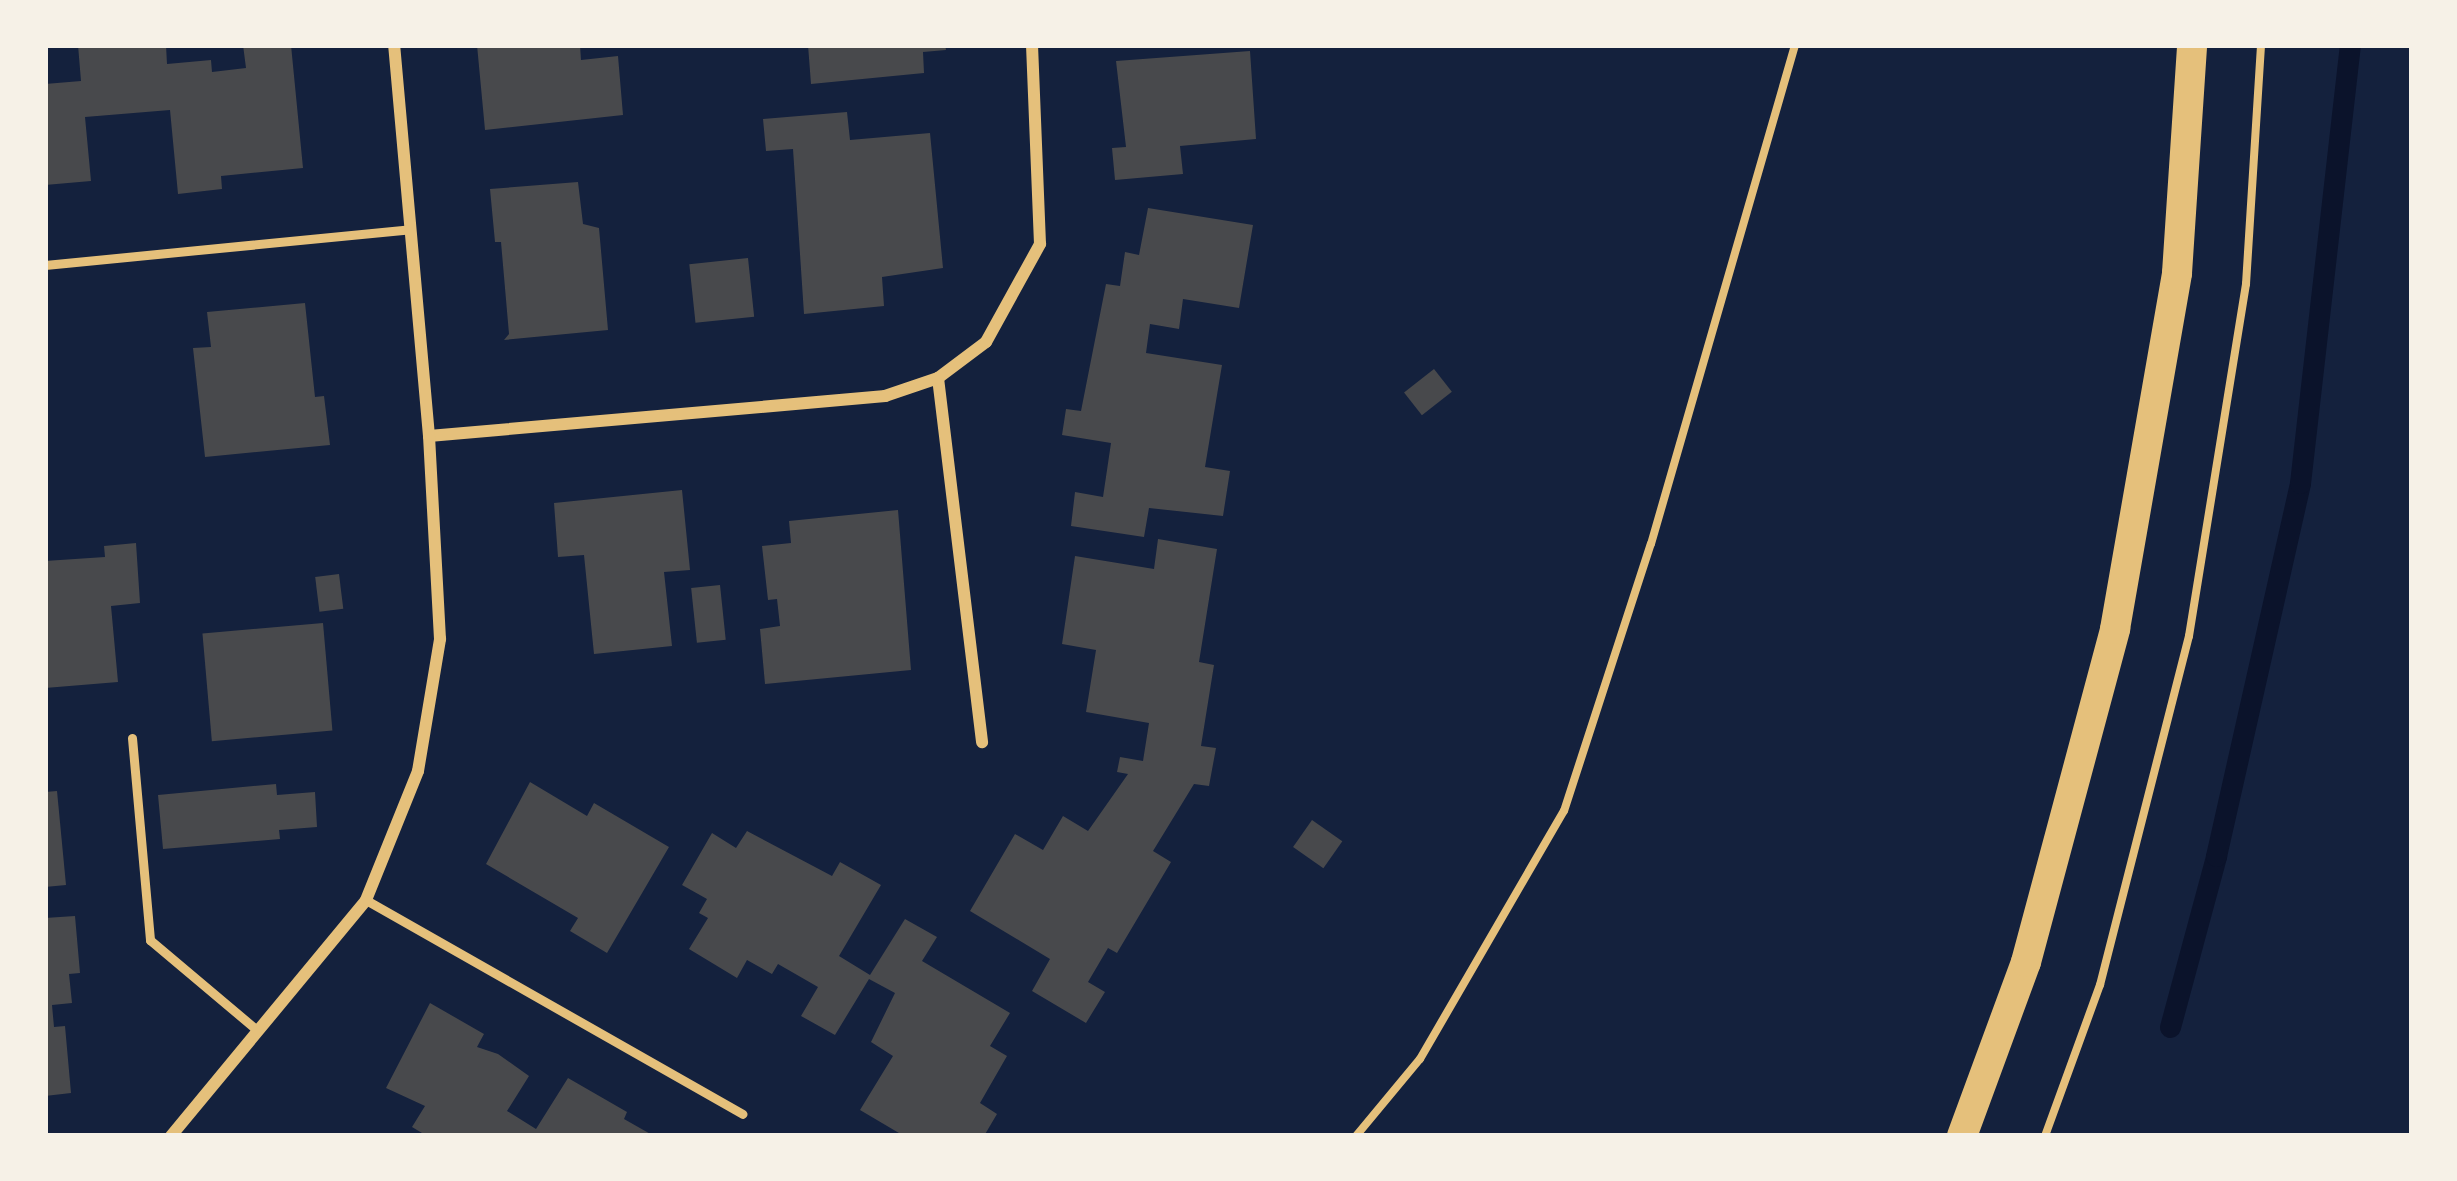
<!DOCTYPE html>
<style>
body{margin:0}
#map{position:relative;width:2457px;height:1181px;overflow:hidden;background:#14213d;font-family:"Varela Round",sans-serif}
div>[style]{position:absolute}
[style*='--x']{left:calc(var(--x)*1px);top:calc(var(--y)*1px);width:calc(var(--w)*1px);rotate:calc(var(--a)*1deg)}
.stream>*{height:21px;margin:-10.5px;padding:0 10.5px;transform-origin:10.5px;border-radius:10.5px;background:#0b132b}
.building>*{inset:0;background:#48494c;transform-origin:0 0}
.path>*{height:8px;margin:-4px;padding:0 4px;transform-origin:4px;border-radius:4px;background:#e5c07b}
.service>*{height:9px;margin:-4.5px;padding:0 4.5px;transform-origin:4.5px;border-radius:4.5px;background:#e5c07b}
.minor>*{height:12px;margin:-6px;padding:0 6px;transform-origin:6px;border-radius:6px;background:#e5c07b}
.primary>*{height:30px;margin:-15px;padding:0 15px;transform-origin:15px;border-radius:15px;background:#e5c07b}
span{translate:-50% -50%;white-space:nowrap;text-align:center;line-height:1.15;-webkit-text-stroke:12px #f6f1e7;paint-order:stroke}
.frame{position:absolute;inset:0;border:48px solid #f6f1e7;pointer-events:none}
</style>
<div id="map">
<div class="stream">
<div style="--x:2170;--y:1027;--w:177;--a:-74.9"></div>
<div style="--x:2216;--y:856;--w:382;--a:-77.3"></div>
<div style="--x:2300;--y:483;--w:441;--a:-83.5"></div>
</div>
<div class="building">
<div style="clip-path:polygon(78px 45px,166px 45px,167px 64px,211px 60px,212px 72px,246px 68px,243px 45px,291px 45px,303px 168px,221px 176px,222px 189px,178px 194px,170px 110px,85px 117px,91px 181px,45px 185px,45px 84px,81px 81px)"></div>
<div style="clip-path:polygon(477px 45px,580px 45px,581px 60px,618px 56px,623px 115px,485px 130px)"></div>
<div style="clip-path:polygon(808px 45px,945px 45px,946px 50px,923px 52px,924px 73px,811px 84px)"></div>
<div style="clip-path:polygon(1250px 51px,1256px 139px,1180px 146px,1183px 174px,1115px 180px,1112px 148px,1126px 147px,1116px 61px)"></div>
<div style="clip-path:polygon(847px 112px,850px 140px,930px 133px,943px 268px,882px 277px,884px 306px,804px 314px,793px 149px,766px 151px,763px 119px)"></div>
<div style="clip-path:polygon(578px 182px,583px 224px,599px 228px,608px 330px,504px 340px,509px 334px,501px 242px,495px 242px,490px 189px)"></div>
<div style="clip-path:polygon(1148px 208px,1253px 225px,1239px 308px,1183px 299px,1179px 329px,1150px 324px,1146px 353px,1222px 365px,1205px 467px,1230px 471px,1223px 516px,1149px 508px,1144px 537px,1071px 526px,1075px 492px,1103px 497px,1111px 443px,1062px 435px,1066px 409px,1081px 411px,1106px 284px,1120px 286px,1125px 252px,1139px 255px)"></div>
<div style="left:748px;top:258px;width:59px;height:59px;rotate:84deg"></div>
<div style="clip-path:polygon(305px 303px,315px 397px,324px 396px,330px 445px,205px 457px,193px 348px,211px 347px,207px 312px)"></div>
<div style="left:1434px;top:369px;width:29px;height:38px;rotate:52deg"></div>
<div style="clip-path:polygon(682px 490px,690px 570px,664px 572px,672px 646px,594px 654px,584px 555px,558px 557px,554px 503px)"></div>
<div style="clip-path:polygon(898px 510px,911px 670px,765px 684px,760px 629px,780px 626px,777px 599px,768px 600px,762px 546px,791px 543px,789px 521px)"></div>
<div style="clip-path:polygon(1158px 539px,1217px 549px,1199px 662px,1214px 665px,1201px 746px,1216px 748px,1209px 786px,1194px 784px,1153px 851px,1171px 862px,1117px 953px,1108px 948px,1088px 982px,1105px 992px,1086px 1023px,1032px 991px,1050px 959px,970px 911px,1015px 834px,1043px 850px,1063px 816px,1088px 831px,1128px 774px,1117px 772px,1120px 757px,1143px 761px,1149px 723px,1086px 712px,1096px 650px,1062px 644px,1075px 556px,1154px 569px)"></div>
<div style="clip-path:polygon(136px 543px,140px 603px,111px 606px,118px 682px,45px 688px,45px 561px,105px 557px,104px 546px)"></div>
<div style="left:339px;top:574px;width:35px;height:24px;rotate:83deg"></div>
<div style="left:720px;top:585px;width:55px;height:29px;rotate:84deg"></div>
<div style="left:323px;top:623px;width:108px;height:121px;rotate:85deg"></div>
<div style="clip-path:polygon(530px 782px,587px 816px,594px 803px,669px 847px,607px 953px,570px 931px,578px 918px,486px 864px)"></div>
<div style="clip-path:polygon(276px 784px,277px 795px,315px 792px,317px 827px,279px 830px,280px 839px,163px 849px,158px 795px)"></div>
<div style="clip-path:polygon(57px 791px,66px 885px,45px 887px,45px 792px)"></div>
<div style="left:1312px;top:820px;width:37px;height:33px;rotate:35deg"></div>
<div style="clip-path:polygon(747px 831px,832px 876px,840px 862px,881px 885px,839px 956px,870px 975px,905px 919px,937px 937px,922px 961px,1010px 1013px,990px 1046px,1007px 1056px,980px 1103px,997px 1114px,984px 1136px,904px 1136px,860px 1110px,893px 1056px,871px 1042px,895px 993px,869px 979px,835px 1035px,801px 1016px,818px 987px,778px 964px,772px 974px,747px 960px,737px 978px,689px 949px,708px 918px,699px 913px,707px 899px,682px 885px,712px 833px,736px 848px)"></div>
<div style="clip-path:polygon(75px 916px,80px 973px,69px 974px,72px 1003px,52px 1005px,54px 1027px,65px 1026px,71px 1093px,45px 1096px,45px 918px)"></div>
<div style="clip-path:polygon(430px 1003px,484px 1034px,477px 1047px,498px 1054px,529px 1076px,507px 1111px,536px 1129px,568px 1078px,627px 1112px,624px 1119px,654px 1136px,427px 1136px,412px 1127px,425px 1106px,386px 1088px)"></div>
</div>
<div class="path">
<div style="--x:1356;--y:1136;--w:100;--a:-50.3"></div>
<div style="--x:1420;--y:1059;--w:287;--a:-59.9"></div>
<div style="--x:1564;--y:811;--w:281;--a:-72"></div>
<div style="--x:1651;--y:544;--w:519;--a:-73.9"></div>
<div style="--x:2045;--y:1136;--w:161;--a:-70"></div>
<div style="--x:2100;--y:985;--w:360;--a:-75.7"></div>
<div style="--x:2189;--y:636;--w:357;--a:-80.8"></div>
<div style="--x:2246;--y:284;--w:239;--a:-86.4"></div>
</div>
<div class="service">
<div style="--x:45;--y:265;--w:367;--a:-5.6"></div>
<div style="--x:132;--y:738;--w:203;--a:84.9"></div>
<div style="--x:150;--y:940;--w:141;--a:40.1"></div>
<div style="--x:366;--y:900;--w:433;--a:29.6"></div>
</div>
<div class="minor">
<div style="--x:938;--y:378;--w:367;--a:83.1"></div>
<div style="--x:429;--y:436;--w:458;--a:-5"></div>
<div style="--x:885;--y:396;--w:56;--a:-18.8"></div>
<div style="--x:938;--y:378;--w:60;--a:-36.9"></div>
<div style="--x:986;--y:342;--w:112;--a:-61.1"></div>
<div style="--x:1040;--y:244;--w:199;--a:-92.3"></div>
<div style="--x:171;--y:1136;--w:306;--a:-50.4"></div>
<div style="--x:366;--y:900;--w:139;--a:-68"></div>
<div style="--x:418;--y:771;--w:134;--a:-80.5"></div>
<div style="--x:440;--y:639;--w:203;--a:-93.1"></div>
<div style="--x:429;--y:436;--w:393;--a:-95.1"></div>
</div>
<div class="primary">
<div style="--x:1962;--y:1136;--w:185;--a:-69.8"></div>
<div style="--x:2026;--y:962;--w:345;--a:-75"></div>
<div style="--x:2115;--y:629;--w:361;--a:-80.1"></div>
<div style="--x:2177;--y:273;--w:228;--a:-86.2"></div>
</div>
<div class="frame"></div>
</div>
